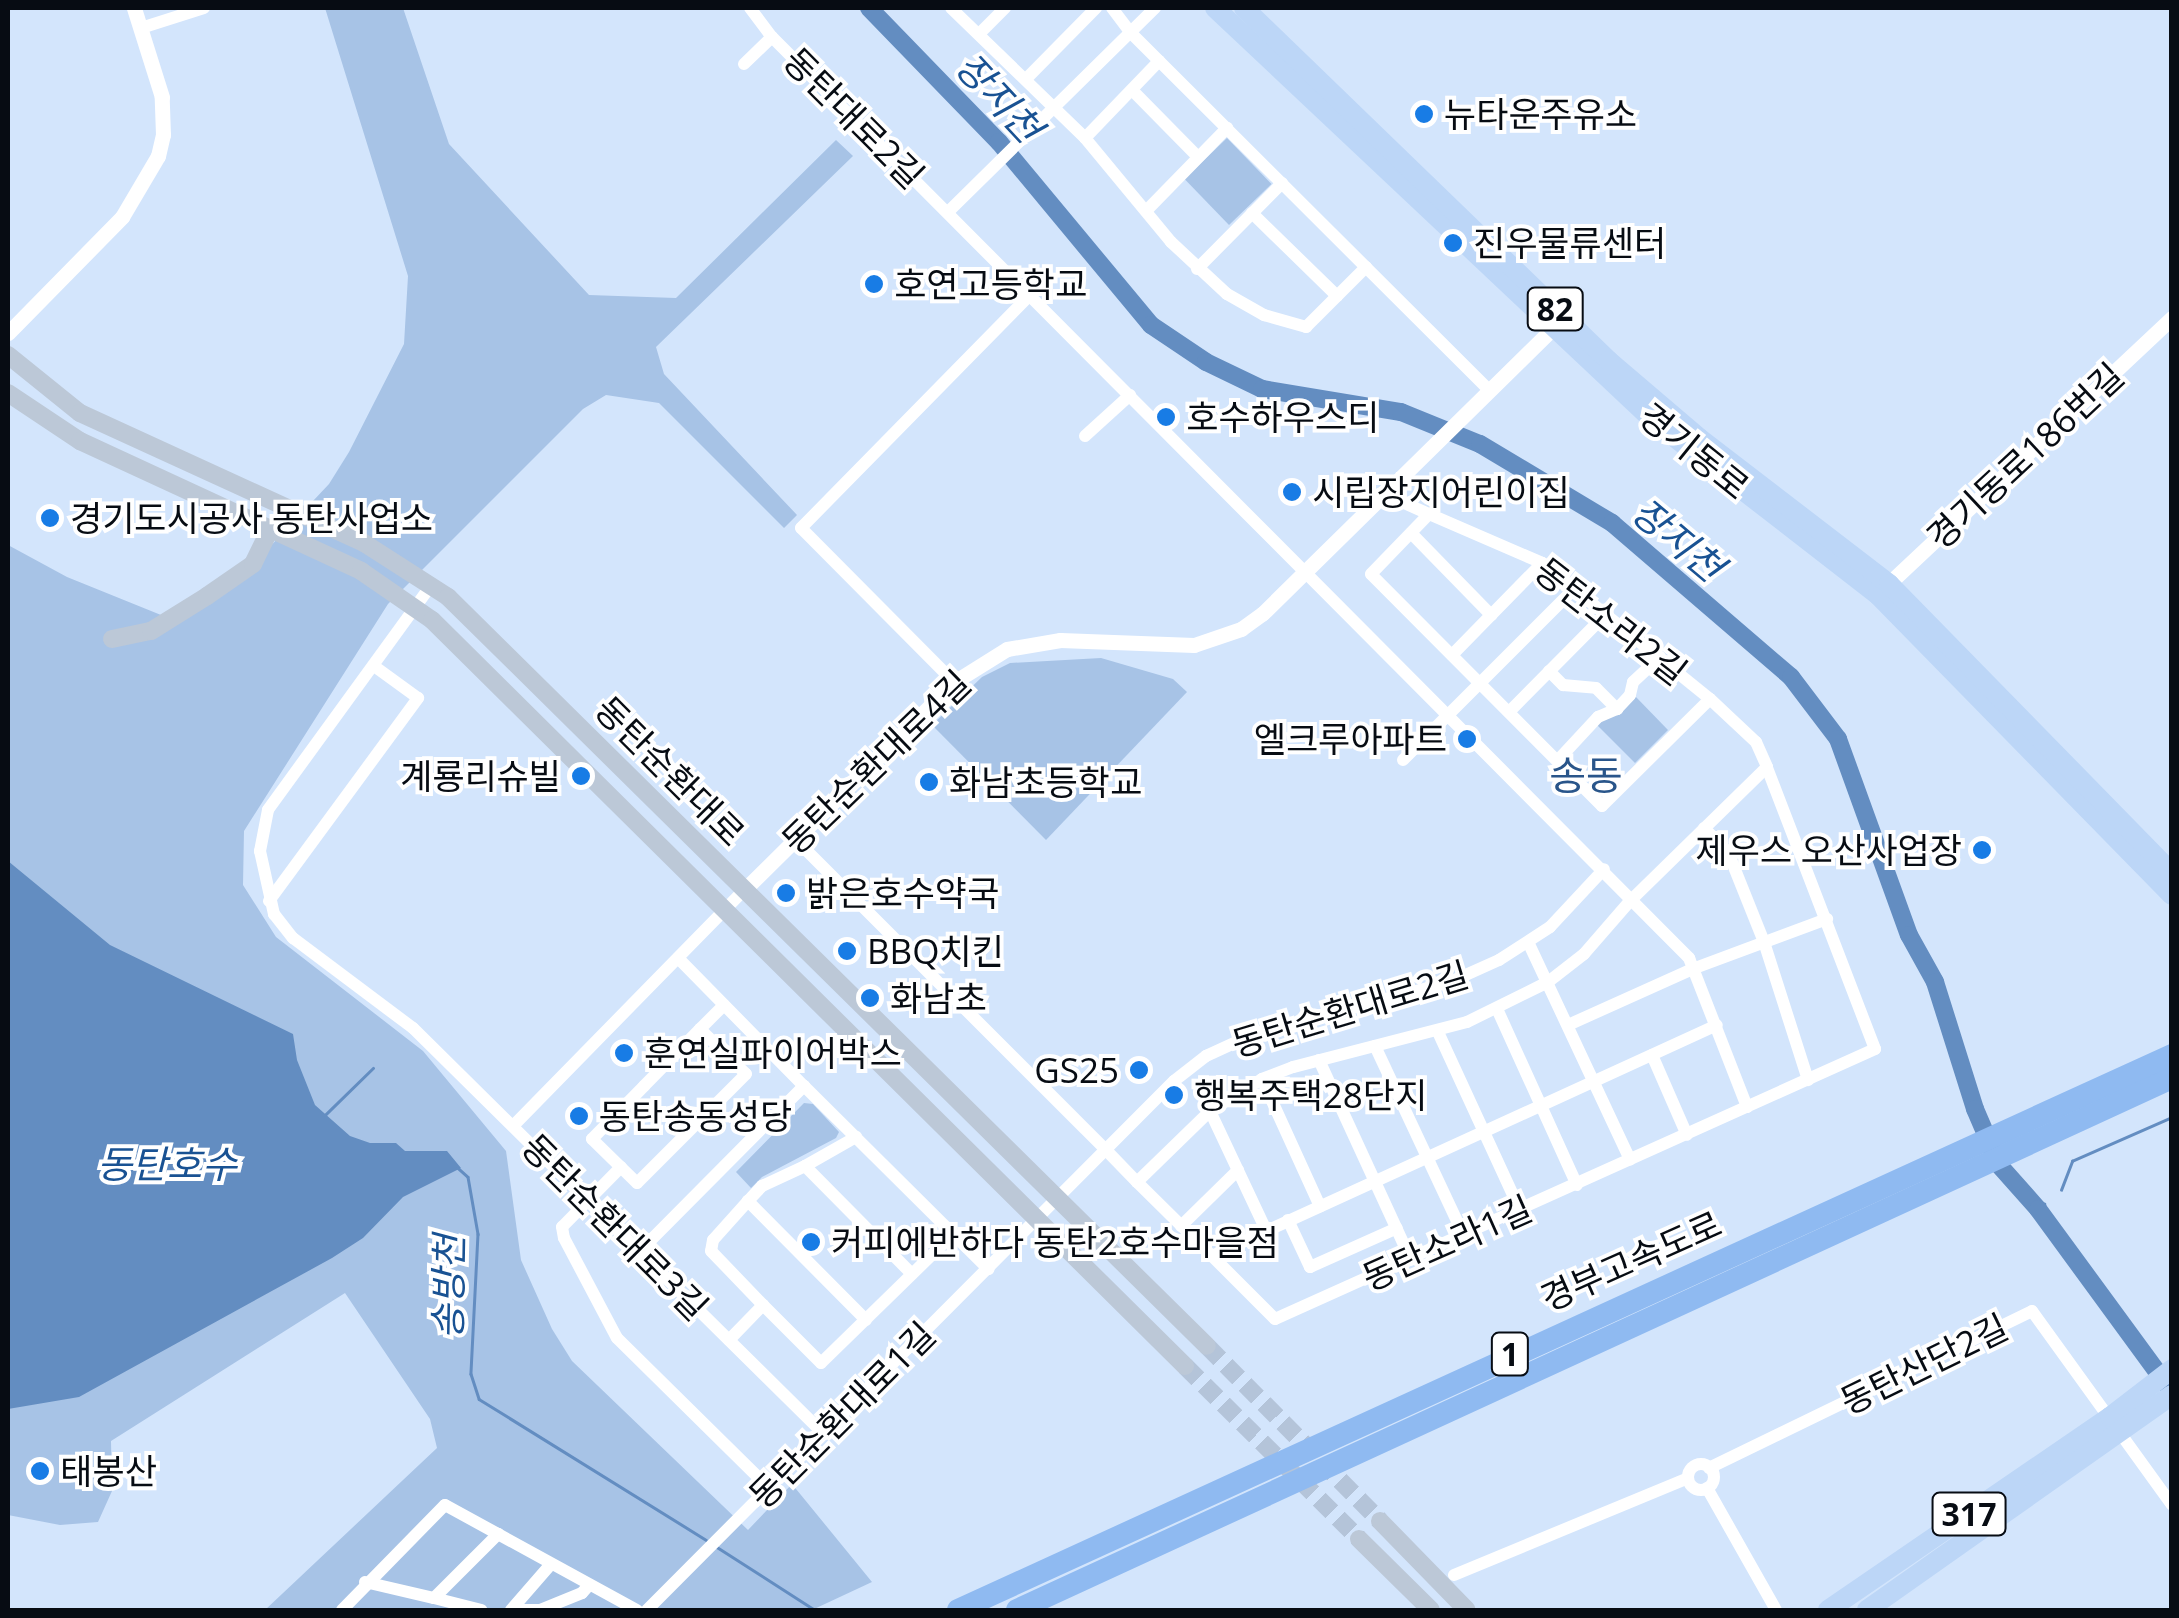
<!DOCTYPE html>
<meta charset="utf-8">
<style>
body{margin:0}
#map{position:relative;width:2179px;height:1618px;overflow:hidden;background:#d3e5fc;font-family:"Open Sans","Noto Sans KR",sans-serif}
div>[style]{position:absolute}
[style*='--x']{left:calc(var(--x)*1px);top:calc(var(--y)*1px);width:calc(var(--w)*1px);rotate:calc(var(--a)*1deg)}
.green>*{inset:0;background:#a7c3e6;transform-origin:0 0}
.water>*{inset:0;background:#638dc1}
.stream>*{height:2.5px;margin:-1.25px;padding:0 1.25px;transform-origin:1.25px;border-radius:1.25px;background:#638dc1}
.river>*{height:18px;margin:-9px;padding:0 9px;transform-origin:9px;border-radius:9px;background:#638dc1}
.secondary-tunnel>*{height:18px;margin-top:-9px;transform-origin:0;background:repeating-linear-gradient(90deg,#b4c4d9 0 18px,transparent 0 27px)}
.minor>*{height:12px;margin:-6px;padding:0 6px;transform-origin:6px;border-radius:6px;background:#fff}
.minor>.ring{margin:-6px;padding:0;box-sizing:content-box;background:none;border:12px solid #fff;border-radius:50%}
.tertiary>*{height:15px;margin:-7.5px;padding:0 7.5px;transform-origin:7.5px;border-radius:7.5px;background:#fff}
.secondary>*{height:18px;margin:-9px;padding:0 9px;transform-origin:9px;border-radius:9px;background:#bcc8d7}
.primary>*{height:20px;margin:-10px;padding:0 10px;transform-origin:10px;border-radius:10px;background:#bcd6f7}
.motorway>*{height:22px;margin:-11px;padding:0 11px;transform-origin:11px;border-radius:11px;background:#8fbaf1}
.dots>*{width:28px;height:28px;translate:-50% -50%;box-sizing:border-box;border:5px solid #fff;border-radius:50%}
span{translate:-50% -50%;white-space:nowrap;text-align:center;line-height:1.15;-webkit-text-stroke:8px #fff;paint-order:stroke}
.shield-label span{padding:2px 8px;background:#fff;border:2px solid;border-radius:8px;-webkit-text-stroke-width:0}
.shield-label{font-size:32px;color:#070c13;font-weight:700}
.poi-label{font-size:35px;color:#070c13}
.left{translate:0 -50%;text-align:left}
.right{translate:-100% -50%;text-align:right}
.street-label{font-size:35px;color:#070c13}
.water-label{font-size:38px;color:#195293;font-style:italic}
.quarter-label{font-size:40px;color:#29558a}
.frame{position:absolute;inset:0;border:10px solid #070c13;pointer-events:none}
</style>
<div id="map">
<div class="green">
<div style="clip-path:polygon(325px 8px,403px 8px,449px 144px,589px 295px,676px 298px,836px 140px,853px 156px,656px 347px,664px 374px,797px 515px,784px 528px,659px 403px,606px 395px,583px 409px,388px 604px,244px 831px,243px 885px,276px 937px,423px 1051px,506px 1151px,521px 1260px,552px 1329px,572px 1361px,748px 1530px,792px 1484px,872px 1582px,812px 1610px,265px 1610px,437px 1448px,430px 1419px,345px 1293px,111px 1441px,112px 1491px,98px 1522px,60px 1525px,8px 1515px,8px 545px,67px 577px,161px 615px,264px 553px,329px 484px,349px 452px,404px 344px,408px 276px)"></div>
<div style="left:1227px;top:138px;width:64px;height:59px;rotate:46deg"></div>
<div style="clip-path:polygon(1101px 658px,1173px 679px,1187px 692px,1046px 840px,932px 725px,982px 677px,1010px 663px)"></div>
<div style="clip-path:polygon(1635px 696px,1668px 730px,1635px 763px,1596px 724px)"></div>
<div style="clip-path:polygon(804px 1103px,813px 1104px,839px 1132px,836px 1138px,762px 1177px,751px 1188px,736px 1172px)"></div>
</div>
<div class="water">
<div style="clip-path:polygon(8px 861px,110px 945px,293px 1034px,297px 1060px,315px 1105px,350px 1136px,370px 1143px,396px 1143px,405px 1151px,447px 1151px,461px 1168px,403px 1197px,363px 1238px,332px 1258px,79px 1397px,8px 1409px)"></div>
</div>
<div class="stream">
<div style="--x:325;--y:1115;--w:67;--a:-44.4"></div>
<div style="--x:458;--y:1168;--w:13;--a:42"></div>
<div style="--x:468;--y:1177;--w:58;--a:80"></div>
<div style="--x:478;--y:1234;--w:140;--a:92.9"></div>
<div style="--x:471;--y:1374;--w:26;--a:72"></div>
<div style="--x:479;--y:1399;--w:267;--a:31.8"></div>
<div style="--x:2061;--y:1190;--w:31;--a:-69"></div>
<div style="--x:2072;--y:1161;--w:109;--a:-23.7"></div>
<div style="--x:2038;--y:1209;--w:8;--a:-40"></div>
<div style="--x:717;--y:1547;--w:117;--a:32.7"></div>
</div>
<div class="river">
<div style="--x:869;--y:8;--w:187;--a:45.9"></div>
<div style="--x:999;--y:142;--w:238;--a:50.3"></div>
<div style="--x:1151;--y:325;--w:66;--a:33.9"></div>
<div style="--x:1206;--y:362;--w:62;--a:25.7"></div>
<div style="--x:1262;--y:389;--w:141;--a:9.4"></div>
<div style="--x:1401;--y:412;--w:85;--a:22.1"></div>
<div style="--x:1480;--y:444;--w:154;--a:30.9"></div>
<div style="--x:1612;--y:523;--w:236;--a:40.7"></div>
<div style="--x:1791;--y:677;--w:78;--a:52.8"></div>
<div style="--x:1838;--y:739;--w:208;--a:70.1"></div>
<div style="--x:1909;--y:935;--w:54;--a:61"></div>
<div style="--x:1935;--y:982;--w:133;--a:72.5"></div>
<div style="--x:1975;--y:1109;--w:61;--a:66.8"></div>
<div style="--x:1999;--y:1165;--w:59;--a:48.4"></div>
<div style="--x:2038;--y:1209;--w:222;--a:53.8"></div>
</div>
<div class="secondary-tunnel">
<div style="--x:1207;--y:1346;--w:246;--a:45.3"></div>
<div style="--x:1185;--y:1366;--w:245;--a:44.8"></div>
</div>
<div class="minor">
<div style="--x:750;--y:8;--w:36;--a:53"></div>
<div style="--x:772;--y:37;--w:1300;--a:45.12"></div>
<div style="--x:1689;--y:958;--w:160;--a:68.7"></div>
<div style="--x:951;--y:8;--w:187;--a:44.1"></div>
<div style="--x:1085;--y:138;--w:135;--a:50.4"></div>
<div style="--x:1171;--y:242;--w:76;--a:42.9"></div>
<div style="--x:1227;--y:294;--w:43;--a:29.6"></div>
<div style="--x:1264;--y:315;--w:44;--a:15.9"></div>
<div style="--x:1306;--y:327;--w:85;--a:-45"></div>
<div style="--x:1112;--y:8;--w:30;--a:53"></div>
<div style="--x:1130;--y:32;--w:507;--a:44.92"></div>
<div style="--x:141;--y:28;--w:66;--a:-17.6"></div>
<div style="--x:979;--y:34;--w:37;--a:-45"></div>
<div style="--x:744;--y:64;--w:39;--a:-44"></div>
<div style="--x:1026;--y:79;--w:100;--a:-45.4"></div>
<div style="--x:1132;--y:90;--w:94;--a:45.4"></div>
<div style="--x:1085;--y:138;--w:107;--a:-46.1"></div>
<div style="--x:1147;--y:210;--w:115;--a:-45.7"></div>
<div style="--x:948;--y:212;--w:291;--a:-44.6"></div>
<div style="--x:1252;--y:213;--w:119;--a:44.3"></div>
<div style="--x:1197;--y:269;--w:121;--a:-45.3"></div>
<div style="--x:1085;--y:436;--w:61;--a:-42.3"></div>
<div style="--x:1384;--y:494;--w:49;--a:24"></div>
<div style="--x:1429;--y:514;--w:123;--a:23.4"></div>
<div style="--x:1542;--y:563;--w:216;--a:39"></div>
<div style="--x:1710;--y:699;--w:152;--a:135.3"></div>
<div style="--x:1602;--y:806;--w:327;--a:-134.9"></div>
<div style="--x:1371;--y:574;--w:83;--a:-46"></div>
<div style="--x:1411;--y:533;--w:115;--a:45.7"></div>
<div style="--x:432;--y:584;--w:279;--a:126"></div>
<div style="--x:268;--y:810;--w:42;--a:101"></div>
<div style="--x:260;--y:851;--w:65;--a:77.5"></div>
<div style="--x:274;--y:914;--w:31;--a:52"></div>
<div style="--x:293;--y:938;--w:150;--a:36.9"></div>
<div style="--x:413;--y:1028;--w:578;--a:44.65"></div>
<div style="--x:1452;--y:655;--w:129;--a:-45.6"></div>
<div style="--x:1549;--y:671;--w:20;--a:45"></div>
<div style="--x:1563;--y:685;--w:33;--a:5"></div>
<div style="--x:1596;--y:688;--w:30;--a:45"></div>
<div style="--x:954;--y:682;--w:217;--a:-134.8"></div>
<div style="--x:801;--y:528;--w:327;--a:-45.5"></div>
<div style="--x:1710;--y:699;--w:63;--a:43.1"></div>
<div style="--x:1756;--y:742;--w:27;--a:66"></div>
<div style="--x:1509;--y:712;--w:139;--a:-45.3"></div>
<div style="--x:1403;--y:760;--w:245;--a:-45"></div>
<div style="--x:1558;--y:760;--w:59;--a:-47.1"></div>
<div style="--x:1598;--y:717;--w:21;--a:-23"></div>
<div style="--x:1617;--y:709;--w:19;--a:-47"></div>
<div style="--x:1630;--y:695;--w:13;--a:-77"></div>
<div style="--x:1633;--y:682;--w:37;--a:-43"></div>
<div style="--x:1704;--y:828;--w:34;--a:45"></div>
<div style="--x:1728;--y:852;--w:97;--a:68.2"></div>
<div style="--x:1764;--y:942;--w:145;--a:72.3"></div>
<div style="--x:795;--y:839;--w:440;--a:45"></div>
<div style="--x:1106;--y:1150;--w:45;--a:45.9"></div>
<div style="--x:1137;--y:1182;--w:105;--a:44.6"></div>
<div style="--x:1212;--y:1256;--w:89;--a:45"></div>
<div style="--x:1275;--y:1319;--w:658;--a:-24.23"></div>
<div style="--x:1875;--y:1049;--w:302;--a:-111"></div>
<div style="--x:1767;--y:767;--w:192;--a:135.6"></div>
<div style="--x:1630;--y:901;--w:70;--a:131"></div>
<div style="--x:1584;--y:954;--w:46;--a:142.1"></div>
<div style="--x:1548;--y:982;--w:90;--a:153.7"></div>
<div style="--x:1467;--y:1022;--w:180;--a:165.5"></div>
<div style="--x:1293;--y:1067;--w:33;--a:159"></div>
<div style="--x:1262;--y:1079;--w:61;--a:148.4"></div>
<div style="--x:1210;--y:1111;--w:102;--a:135.8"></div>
<div style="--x:269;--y:901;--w:252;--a:-53.7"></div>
<div style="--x:418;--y:698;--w:54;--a:-144"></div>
<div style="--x:1529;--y:944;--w:238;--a:64.9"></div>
<div style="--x:678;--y:958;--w:180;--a:45.5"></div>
<div style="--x:1498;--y:1011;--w:191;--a:65.6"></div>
<div style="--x:1568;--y:1025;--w:139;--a:-24.2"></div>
<div style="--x:1695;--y:968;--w:141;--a:-20.4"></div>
<div style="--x:700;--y:1029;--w:64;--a:44.4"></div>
<div style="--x:746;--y:1074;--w:154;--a:135"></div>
<div style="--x:637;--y:1183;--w:63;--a:-135.6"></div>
<div style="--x:592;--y:1139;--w:74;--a:-45.5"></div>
<div style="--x:644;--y:1086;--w:80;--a:-45.5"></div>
<div style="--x:700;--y:1029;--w:34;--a:-45"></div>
<div style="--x:1438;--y:1032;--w:196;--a:65.3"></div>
<div style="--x:1375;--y:1046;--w:210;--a:64.9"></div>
<div style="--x:1652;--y:1055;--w:87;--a:66.4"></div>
<div style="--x:1319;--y:1060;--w:220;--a:65.3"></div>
<div style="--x:1262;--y:1079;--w:140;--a:65.5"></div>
<div style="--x:1210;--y:1111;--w:132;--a:64.8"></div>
<div style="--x:513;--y:1126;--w:330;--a:-45.6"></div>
<div style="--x:805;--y:1166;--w:59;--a:-29.6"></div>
<div style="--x:621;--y:1167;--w:84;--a:134.5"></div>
<div style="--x:562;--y:1227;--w:11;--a:80"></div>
<div style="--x:564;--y:1238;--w:113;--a:62.1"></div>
<div style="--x:617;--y:1338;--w:214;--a:44.6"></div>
<div style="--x:748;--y:1201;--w:52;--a:131.9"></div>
<div style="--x:713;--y:1240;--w:11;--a:100"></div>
<div style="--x:711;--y:1251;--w:75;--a:46.1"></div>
<div style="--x:1288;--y:1220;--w:52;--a:64.9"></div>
<div style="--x:1310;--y:1267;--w:95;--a:-24.1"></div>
<div style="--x:1181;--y:1226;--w:80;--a:-44.5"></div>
<div style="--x:640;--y:1251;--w:233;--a:-45.2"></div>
<div style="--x:804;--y:1086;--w:260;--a:44.8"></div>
<div style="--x:1212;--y:1256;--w:555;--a:-24.58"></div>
<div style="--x:866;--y:1320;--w:168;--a:-134.8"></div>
<div style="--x:748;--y:1201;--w:21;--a:-47"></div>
<div style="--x:762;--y:1186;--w:47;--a:-24.9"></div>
<div style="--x:805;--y:1166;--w:152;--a:45.3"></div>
<div style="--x:729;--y:1340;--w:49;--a:-45.8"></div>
<div style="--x:763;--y:1305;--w:82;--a:45"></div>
<div style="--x:821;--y:1363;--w:185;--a:-44.3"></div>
<div class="ring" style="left:1688px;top:1464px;width:14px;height:14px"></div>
<div style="--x:1709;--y:1468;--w:359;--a:-25.9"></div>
<div style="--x:2032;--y:1311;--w:239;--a:54.2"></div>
<div style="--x:1707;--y:1488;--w:140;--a:60.5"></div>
<div style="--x:1454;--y:1575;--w:253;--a:-22.5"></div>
<div style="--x:365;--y:1582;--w:71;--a:13.1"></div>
<div style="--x:434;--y:1598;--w:91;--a:-45"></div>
<div style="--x:434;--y:1598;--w:49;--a:14.3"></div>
<div style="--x:342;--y:1610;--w:147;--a:-45.6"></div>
<div style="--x:445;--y:1505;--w:219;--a:28.7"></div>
<div style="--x:511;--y:1610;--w:61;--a:-49"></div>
<div style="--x:513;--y:1610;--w:27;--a:0"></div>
<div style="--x:540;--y:1610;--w:45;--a:-22"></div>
<div style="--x:582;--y:1593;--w:11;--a:-49"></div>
<div style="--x:647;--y:1610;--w:747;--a:-45.11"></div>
<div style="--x:1174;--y:1081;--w:41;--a:-38"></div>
<div style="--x:1206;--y:1056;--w:55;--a:-24.7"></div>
<div style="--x:1256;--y:1033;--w:201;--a:-14.7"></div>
<div style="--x:1450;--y:982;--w:54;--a:-24.2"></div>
<div style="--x:1499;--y:960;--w:61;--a:-32.9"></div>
<div style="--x:1550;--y:927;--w:79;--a:-47"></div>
</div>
<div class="tertiary">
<div style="--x:8;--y:333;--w:163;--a:-45.5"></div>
<div style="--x:122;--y:217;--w:71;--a:-59.5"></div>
<div style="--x:158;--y:156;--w:22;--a:-77"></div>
<div style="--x:163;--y:135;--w:38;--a:-92"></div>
<div style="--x:162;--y:97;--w:93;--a:-107.5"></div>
<div style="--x:1884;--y:588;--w:395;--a:-43.2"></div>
<div style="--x:744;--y:890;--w:296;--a:-44.7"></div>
<div style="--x:954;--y:682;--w:62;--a:-31.9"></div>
<div style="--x:1007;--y:649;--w:54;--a:-9.6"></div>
<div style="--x:1060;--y:640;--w:134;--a:2.1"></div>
<div style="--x:1194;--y:645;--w:50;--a:-18.8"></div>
<div style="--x:1241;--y:629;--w:26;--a:-36"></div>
<div style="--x:1262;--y:614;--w:418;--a:-44.5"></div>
</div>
<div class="secondary">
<div style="--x:8;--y:355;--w:92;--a:38.9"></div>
<div style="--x:80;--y:413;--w:312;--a:24.6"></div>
<div style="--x:364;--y:543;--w:100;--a:32.7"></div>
<div style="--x:448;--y:597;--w:1066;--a:44.62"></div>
<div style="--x:8;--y:393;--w:87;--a:33.7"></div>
<div style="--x:80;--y:441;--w:310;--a:24.8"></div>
<div style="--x:361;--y:571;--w:86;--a:34.6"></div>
<div style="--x:432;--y:620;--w:1060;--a:44.73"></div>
<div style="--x:112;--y:639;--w:40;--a:-12"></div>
<div style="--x:151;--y:631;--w:66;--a:-32"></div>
<div style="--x:207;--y:596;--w:56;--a:-34.8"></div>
<div style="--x:253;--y:564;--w:39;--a:-64"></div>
<div style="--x:1380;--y:1521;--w:124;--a:45.7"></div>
<div style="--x:1359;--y:1539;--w:101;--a:44.6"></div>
</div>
<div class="primary">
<div style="--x:1215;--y:8;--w:604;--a:43.26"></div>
<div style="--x:1655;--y:422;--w:282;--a:37.8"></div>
<div style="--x:1878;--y:595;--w:420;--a:45.6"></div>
<div style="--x:1244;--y:8;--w:508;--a:44.04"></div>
<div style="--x:1609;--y:361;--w:118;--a:40.5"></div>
<div style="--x:1699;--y:438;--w:240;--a:37.5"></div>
<div style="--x:1889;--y:584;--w:404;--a:45.6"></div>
<div style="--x:1828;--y:1610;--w:342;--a:-34.4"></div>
<div style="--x:2110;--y:1417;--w:78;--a:-37.7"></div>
<div style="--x:1867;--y:1610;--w:373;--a:-35.2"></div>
</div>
<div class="motorway">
<div style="--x:958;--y:1610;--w:1335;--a:-24.57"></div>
<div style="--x:1017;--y:1610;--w:1272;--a:-24.73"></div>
</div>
<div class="dots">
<div style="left:1424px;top:114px;background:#187ce5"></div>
<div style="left:1453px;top:243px;background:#187ce5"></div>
<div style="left:874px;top:284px;background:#187ce5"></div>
<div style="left:1166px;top:417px;background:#187ce5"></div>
<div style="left:1292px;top:492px;background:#187ce5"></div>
<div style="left:50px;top:518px;background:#187ce5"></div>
<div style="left:1467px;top:739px;background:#187ce5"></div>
<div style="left:581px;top:776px;background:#187ce5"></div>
<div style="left:929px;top:782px;background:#187ce5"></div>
<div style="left:1982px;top:850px;background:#187ce5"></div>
<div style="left:786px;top:893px;background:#187ce5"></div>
<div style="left:847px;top:951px;background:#187ce5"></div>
<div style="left:870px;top:998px;background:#187ce5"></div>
<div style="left:624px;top:1053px;background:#187ce5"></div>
<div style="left:1139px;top:1070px;background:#187ce5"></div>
<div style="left:1174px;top:1095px;background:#187ce5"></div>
<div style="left:579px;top:1116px;background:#187ce5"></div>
<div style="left:811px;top:1242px;background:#187ce5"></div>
<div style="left:40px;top:1471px;background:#187ce5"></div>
</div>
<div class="shield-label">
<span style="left:1555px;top:309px">82</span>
<span style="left:1510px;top:1354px">1</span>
<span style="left:1969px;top:1514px">317</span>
</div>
<div class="poi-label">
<span class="left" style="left:1444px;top:114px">뉴타운주유소</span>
<span class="left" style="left:1473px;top:243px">진우물류센터</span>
<span class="left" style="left:894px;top:284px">호연고등학교</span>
<span class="left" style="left:1186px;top:417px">호수하우스디</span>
<span class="left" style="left:1312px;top:492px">시립장지어린이집</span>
<span class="left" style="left:70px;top:518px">경기도시공사 동탄사업소</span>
<span class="right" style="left:1447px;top:739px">엘크루아파트</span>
<span class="right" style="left:561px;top:776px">계룡리슈빌</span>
<span class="left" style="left:949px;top:782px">화남초등학교</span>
<span class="right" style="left:1962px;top:850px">제우스 오산사업장</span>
<span class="left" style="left:806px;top:893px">밝은호수약국</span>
<span class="left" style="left:867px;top:951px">BBQ치킨</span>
<span class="left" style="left:890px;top:998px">화남초</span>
<span class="left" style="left:644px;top:1053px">훈연실파이어박스</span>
<span class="right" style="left:1119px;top:1070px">GS25</span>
<span class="left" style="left:1194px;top:1095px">행복주택28단지</span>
<span class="left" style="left:599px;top:1116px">동탄송동성당</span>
<span class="left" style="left:831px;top:1242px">커피에반하다 동탄2호수마을점</span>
<span class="left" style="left:60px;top:1471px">태봉산</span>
</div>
<div class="street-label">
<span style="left:854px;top:118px;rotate:45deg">동탄대로2길</span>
<span style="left:1694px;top:451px;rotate:39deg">경기동로</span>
<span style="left:2025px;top:456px;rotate:-43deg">경기동로186번길</span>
<span style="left:1611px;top:621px;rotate:38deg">동탄소라2길</span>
<span style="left:876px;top:762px;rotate:-44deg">동탄순환대로4길</span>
<span style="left:670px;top:771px;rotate:45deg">동탄순환대로</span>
<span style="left:1350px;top:1009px;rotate:-17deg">동탄순환대로2길</span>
<span style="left:615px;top:1227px;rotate:45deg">동탄순환대로3길</span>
<span style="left:1447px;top:1243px;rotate:-24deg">동탄소라1길</span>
<span style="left:1631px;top:1261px;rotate:-24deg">경부고속도로</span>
<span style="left:1924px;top:1364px;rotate:-26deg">동탄산단2길</span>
<span style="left:842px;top:1415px;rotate:-45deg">동탄순환대로1길</span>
</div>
<div class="water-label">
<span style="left:999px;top:97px;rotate:47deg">장지천</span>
<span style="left:1678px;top:539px;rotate:40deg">장지천</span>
<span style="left:167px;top:1164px">동탄호수</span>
<span style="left:448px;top:1287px;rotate:-89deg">송방천</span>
</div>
<div class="quarter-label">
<span style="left:1586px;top:775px">송동</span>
</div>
<div class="frame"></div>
</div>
